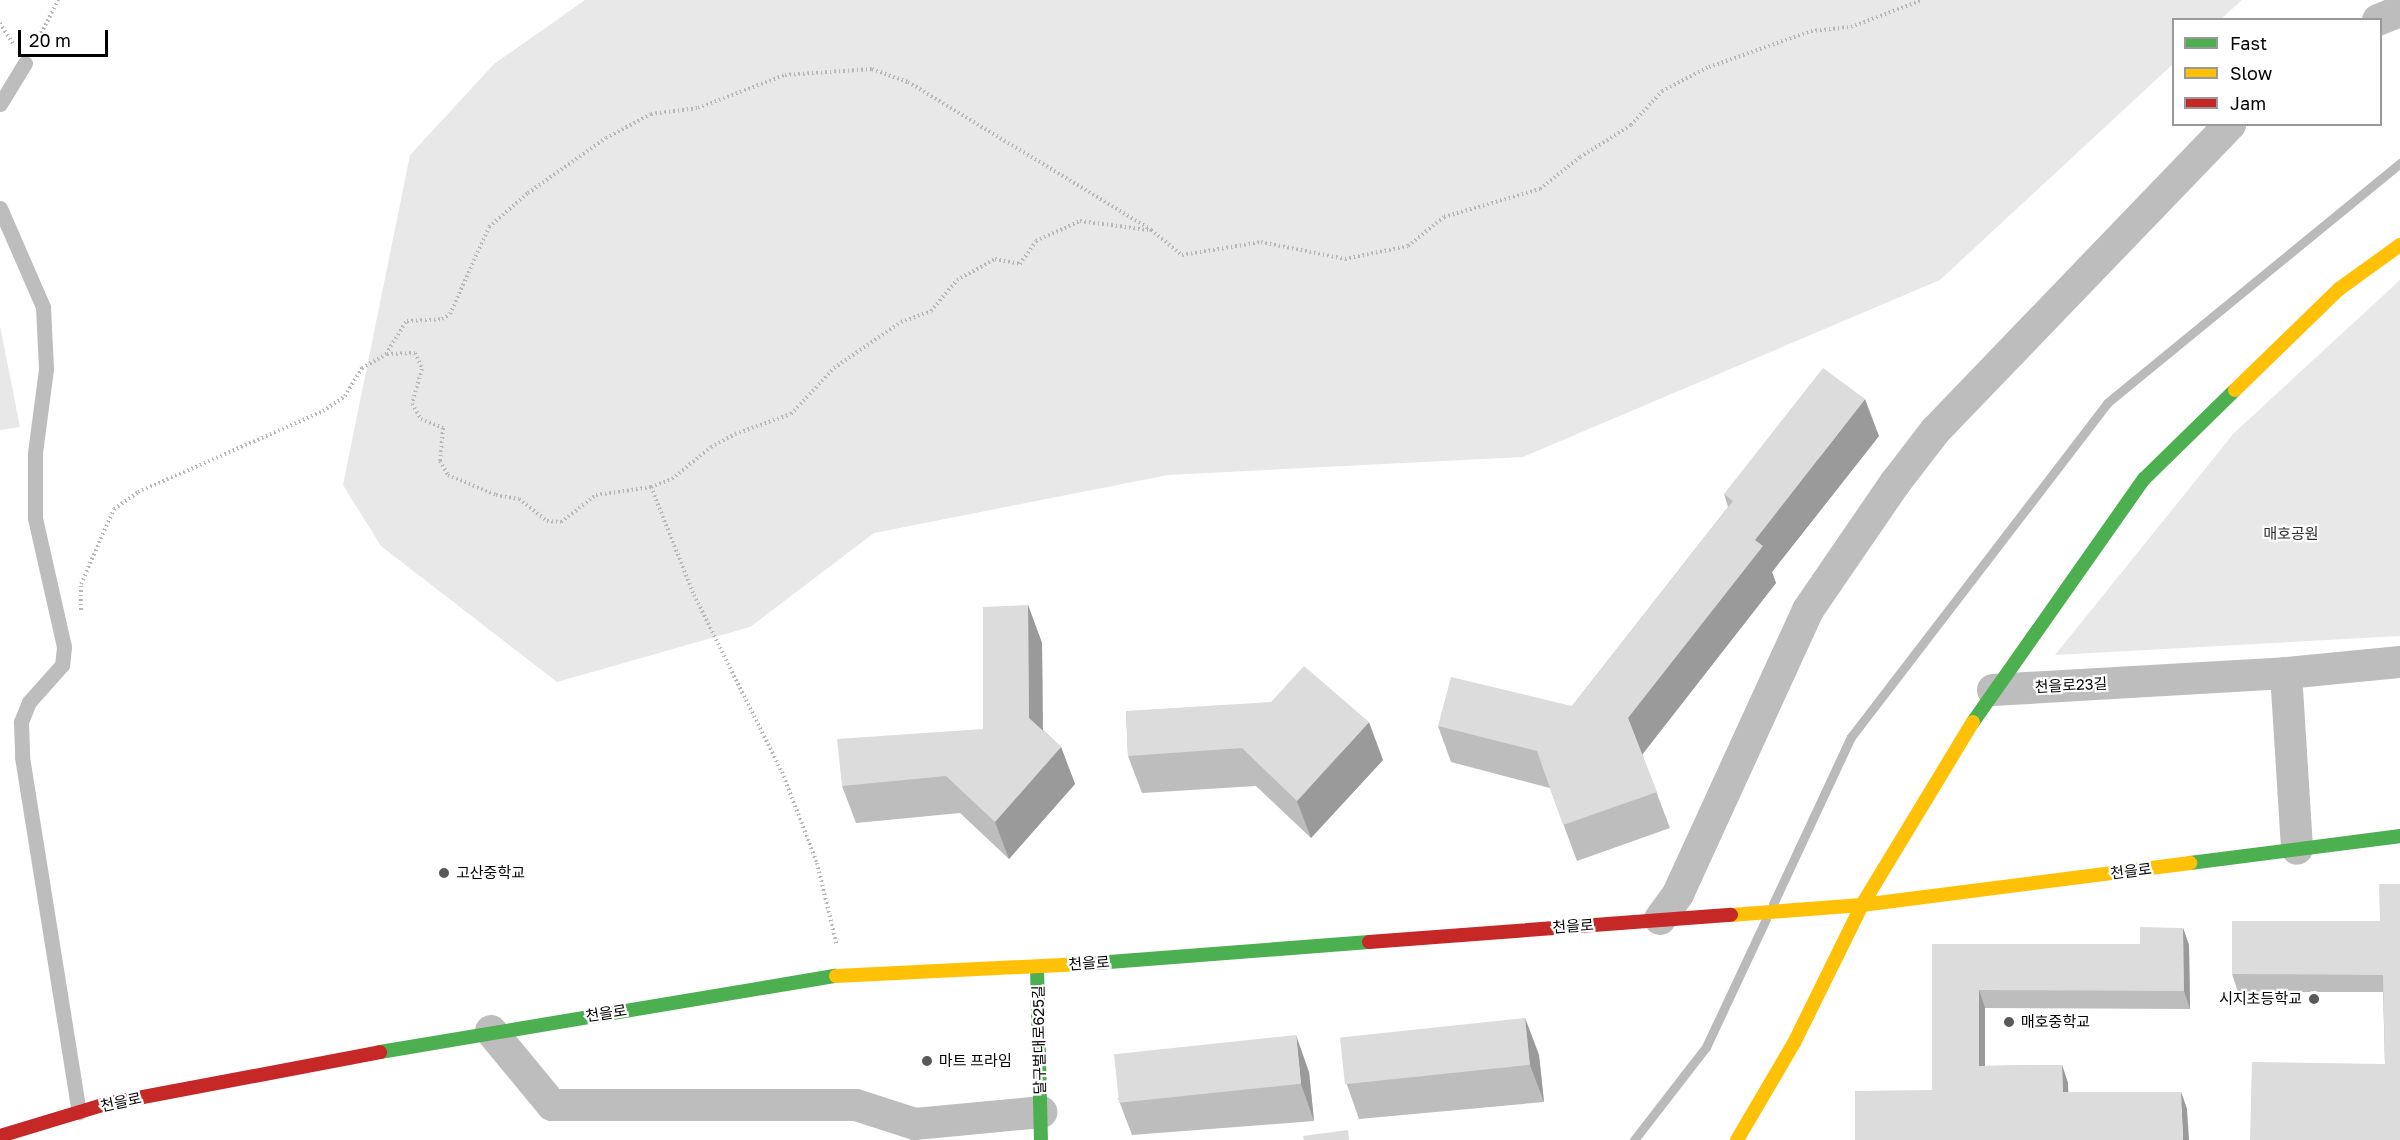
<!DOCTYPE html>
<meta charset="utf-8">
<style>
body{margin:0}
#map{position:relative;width:2400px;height:1140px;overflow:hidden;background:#fff;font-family:"Golos Text","Noto Sans KR",sans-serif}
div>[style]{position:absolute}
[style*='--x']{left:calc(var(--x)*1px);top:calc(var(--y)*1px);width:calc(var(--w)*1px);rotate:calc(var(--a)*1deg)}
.green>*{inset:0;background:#e8e8e8}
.stream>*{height:9px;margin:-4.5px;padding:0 4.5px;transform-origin:4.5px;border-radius:4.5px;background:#bababa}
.path>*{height:4px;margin-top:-2px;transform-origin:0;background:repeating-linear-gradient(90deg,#b8b8b8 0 1.5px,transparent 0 4.5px)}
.lane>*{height:15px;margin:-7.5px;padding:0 7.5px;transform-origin:7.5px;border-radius:7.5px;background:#bdbdbd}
.street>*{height:32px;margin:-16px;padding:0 16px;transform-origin:16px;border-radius:16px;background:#bdbdbd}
.fast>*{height:14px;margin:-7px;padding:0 7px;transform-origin:7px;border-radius:7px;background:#4caf50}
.slow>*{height:14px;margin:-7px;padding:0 7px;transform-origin:7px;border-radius:7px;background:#ffc107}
.jam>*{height:14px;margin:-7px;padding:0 7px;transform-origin:7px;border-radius:7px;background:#c62828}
.wall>*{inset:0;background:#bdbdbd}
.shaded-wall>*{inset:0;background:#9a9a9a}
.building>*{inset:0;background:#dcdcdc;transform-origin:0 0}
.dots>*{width:16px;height:16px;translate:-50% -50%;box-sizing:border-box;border:3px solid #fff;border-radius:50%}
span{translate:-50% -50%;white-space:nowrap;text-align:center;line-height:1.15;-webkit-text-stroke:4.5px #fff;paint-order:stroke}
.park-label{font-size:15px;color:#2d2d2d}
.street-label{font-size:15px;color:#000}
.poi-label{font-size:15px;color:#000}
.left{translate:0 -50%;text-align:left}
.right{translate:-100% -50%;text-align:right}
.legend{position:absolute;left:2172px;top:18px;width:210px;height:108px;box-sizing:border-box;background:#fff;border:2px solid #999;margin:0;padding:8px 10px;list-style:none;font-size:18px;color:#000}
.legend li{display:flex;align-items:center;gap:12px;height:30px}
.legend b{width:30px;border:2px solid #999}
.scale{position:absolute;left:18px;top:30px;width:90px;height:27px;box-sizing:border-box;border:3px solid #000;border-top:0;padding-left:8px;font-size:18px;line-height:21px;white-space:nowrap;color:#000;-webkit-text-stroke:4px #fff;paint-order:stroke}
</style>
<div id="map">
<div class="green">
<div style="clip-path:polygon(585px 0,2242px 0,2221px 19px,2174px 20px,2173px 64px,1940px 280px,1523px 457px,1168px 475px,874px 533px,750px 627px,557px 682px,381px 546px,343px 485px,410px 155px,494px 64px)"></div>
<div style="clip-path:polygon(2400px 280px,2400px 636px,2055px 655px,2234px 433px)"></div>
<div style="clip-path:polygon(0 326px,20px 427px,0 430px)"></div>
</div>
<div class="stream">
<div style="--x:1773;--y:904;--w:184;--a:-65"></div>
<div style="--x:1851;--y:737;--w:421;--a:-52.5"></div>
<div style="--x:2107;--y:403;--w:379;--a:-39.3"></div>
<div style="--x:1634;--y:1140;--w:118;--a:-52.3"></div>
<div style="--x:1706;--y:1047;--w:141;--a:-64.9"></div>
</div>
<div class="path">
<div style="--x:0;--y:23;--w:25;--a:58"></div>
<div style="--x:35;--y:45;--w:51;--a:-62.9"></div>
<div style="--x:387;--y:354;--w:28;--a:-2"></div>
<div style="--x:415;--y:353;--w:17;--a:66"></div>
<div style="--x:422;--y:369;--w:36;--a:106"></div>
<div style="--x:412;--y:404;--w:17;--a:59"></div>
<div style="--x:421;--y:419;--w:24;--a:22"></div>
<div style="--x:443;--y:428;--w:33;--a:95"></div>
<div style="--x:440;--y:461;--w:16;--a:60"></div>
<div style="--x:448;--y:475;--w:52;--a:22.6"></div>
<div style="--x:496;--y:495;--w:23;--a:10"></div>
<div style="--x:519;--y:499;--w:36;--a:38"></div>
<div style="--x:547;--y:521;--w:14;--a:4"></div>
<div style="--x:561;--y:522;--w:44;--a:-37.6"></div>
<div style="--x:596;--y:495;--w:56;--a:-8.3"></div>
<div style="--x:651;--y:487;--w:22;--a:-21"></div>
<div style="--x:672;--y:479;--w:50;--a:-39.4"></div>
<div style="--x:711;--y:447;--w:27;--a:-28"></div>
<div style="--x:735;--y:434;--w:59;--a:-19.7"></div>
<div style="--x:791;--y:414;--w:63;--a:-46.9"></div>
<div style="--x:834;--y:368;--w:81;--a:-34.5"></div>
<div style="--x:901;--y:322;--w:32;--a:-20"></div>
<div style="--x:931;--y:311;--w:40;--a:-50"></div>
<div style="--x:957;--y:280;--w:43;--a:-28.9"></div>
<div style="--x:995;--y:259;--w:25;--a:11"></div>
<div style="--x:1020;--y:264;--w:28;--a:-55"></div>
<div style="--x:1036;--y:241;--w:48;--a:-24.4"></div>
<div style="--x:1080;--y:221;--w:69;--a:7.5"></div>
<div style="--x:651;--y:487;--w:116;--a:68.3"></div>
<div style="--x:694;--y:595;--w:198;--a:63.6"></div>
<div style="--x:782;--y:772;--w:97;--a:69"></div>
<div style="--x:817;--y:863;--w:85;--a:76.5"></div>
<div style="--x:81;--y:610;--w:26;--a:-90"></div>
<div style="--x:81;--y:584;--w:82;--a:-66.3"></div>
<div style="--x:114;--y:509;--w:29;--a:-35"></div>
<div style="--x:138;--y:492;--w:202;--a:-23.6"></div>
<div style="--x:323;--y:411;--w:27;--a:-34"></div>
<div style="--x:345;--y:396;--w:33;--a:-59"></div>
<div style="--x:362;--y:368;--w:28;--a:-30"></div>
<div style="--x:386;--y:354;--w:39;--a:-58"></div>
<div style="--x:407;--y:321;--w:35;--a:-3"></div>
<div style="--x:442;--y:319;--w:9;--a:-32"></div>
<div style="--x:450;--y:314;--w:95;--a:-65.9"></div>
<div style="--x:489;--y:227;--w:52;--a:-41.1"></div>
<div style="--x:528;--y:193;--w:95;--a:-35.2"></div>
<div style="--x:606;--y:138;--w:51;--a:-28.1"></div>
<div style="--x:651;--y:114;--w:47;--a:-7.3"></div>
<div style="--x:698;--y:108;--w:93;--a:-20.8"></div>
<div style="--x:785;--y:75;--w:87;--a:-3.9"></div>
<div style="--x:872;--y:69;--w:38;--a:20"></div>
<div style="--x:908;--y:82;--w:285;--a:31.3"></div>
<div style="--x:1151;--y:230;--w:40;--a:39"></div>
<div style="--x:1182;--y:255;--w:80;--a:-9.3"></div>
<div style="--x:1261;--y:242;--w:86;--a:11.4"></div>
<div style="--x:1345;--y:259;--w:64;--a:-11.7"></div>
<div style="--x:1408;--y:246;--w:46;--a:-38.9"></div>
<div style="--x:1444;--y:217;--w:100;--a:-16.3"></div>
<div style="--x:1540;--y:189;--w:51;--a:-38.7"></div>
<div style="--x:1580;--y:157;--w:60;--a:-32.1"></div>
<div style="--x:1631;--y:125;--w:46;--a:-47.6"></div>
<div style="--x:1662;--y:91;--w:53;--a:-27.1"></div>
<div style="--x:1709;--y:67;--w:108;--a:-19.4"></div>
<div style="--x:1811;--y:31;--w:40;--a:-5.7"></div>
<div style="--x:1851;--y:27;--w:76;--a:-20.8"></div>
</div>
<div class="lane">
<div style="--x:0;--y:104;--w:48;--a:-58.6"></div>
<div style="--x:0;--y:208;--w:108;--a:66.5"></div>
<div style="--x:43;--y:307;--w:62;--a:87.2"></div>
<div style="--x:46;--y:369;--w:85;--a:97.5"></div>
<div style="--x:35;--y:453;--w:65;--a:90"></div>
<div style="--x:35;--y:518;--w:132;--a:77.3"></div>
<div style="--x:64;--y:647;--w:18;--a:96"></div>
<div style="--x:62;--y:665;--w:50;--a:131.7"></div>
<div style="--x:29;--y:702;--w:22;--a:112"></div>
<div style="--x:21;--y:722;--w:35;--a:88"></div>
<div style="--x:22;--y:757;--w:360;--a:80.9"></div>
</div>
<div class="street">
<div style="--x:2378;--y:20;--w:24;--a:-22"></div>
<div style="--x:2286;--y:673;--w:176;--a:86.4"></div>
<div style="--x:1993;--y:690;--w:293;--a:-3.3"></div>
<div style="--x:2286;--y:673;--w:115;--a:-5.5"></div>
<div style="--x:1660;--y:919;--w:31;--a:-54"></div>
<div style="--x:1678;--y:894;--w:312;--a:-65.4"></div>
<div style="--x:1808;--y:610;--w:154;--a:-55.6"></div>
<div style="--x:1895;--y:483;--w:66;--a:-52.4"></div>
<div style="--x:1935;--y:431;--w:426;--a:-46.1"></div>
<div style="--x:491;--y:1031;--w:96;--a:50.5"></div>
<div style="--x:552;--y:1105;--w:304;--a:0"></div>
<div style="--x:856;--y:1105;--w:62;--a:17.9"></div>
<div style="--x:915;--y:1124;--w:127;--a:-5.4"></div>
</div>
<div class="fast">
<div style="--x:1973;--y:722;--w:297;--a:-54.9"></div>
<div style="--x:2144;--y:479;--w:127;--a:-44.4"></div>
<div style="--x:2190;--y:863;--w:212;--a:-7.3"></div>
<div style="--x:1083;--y:964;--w:287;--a:-4.4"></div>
<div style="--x:1037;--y:967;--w:173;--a:88.7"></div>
<div style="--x:380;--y:1052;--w:462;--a:-9.5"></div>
</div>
<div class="slow">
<div style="--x:2235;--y:390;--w:145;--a:-44.2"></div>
<div style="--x:2339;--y:289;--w:75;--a:-35.8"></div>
<div style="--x:1731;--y:915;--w:131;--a:-4.4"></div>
<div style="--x:1862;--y:905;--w:331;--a:-7.3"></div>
<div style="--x:836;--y:976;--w:247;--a:-2.8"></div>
<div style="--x:1737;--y:1140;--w:113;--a:-59.6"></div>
<div style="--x:1794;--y:1043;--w:154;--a:-63.8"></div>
<div style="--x:1862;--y:905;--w:214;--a:-58.8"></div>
</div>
<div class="jam">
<div style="--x:1369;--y:942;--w:363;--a:-4.3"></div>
<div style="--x:0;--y:1136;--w:111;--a:-16.8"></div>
<div style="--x:106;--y:1104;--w:279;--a:-10.7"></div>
</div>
<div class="wall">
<div style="clip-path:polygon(1879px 436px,1772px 572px,1776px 583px,1642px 754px,1670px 828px,1577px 861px,1550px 788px,1451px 762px,1438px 726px,1572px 706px,1728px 507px,1724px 494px)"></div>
<div style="clip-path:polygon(1028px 605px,1042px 643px,1043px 730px,1061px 747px,1075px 784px,1009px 859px,960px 813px,856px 823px,842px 786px,983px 729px)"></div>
<div style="clip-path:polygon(1126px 711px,1383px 760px,1311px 838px,1256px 786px,1142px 793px,1128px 756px)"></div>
<div style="clip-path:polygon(2400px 884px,2385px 1064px,2383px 992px,2238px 992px,2232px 974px,2380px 921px)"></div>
<div style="clip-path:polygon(2183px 928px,2189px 945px,2190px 1009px,1985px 1008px,1985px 1066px,2062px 1065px,2068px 1083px,2068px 1092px,2181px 1092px,2187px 1109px,1932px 1090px,1932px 944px,2140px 944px)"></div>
<div style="clip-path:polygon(1525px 1018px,1539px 1055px,1544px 1102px,1359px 1119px,1346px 1082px)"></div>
<div style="clip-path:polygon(1309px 1072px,1314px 1121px,1132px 1135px,1118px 1098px)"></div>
</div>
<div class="shaded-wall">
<div style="clip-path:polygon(1865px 399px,1879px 436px,1772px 572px,1776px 583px,1642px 755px,1628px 718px,1755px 540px)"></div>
<div style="clip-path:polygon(1028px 605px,1042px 643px,1043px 756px,1029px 718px)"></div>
<div style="clip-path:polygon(1369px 722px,1383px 760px,1311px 838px,1297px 801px)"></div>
<div style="clip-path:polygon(1061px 747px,1075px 784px,1009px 859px,995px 822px)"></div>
<div style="clip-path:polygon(2183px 928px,2189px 945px,2190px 1009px,2184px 991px)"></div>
<div style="clip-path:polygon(1979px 990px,1985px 1008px,1985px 1084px,1979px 1066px)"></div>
<div style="clip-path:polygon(1525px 1018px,1539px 1055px,1544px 1102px,1530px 1065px)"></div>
<div style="clip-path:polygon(1296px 1035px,1309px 1072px,1314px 1121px,1301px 1084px)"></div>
<div style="clip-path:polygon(2062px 1065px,2068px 1083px,2069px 1109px,2063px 1092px)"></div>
<div style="clip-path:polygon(2181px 1092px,2187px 1109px,2189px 1140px,2183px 1140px)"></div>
</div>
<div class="building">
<div style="clip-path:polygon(1823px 368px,1865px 399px,1755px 540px,1763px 546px,1628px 718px,1657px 792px,1563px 825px,1537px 751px,1438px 726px,1451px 677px,1572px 706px,1733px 501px,1724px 494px)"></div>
<div style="clip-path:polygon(1028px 605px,1029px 718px,1061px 747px,995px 822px,946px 776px,842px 786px,837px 739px,983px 729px,983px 607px)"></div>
<div style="clip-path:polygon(1304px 666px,1369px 722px,1297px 801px,1242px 748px,1128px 756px,1126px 711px,1271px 702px)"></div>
<div style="clip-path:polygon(2379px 884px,2400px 884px,2400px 1140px,2250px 1140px,2252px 1062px,2385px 1064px,2383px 975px,2232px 974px,2232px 921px,2380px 921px)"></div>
<div style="clip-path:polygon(2140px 927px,2183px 928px,2184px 991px,1979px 990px,1979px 1066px,2062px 1065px,2063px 1092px,2181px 1092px,2183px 1140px,1855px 1140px,1855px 1091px,1932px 1090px,1932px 944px,2140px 944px)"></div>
<div style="left:1525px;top:1018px;width:47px;height:186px;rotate:84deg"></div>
<div style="left:1296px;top:1035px;width:49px;height:183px;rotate:84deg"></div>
<div style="clip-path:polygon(1348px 1130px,1349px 1140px,1304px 1140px,1303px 1136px)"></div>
</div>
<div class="dots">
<div style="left:444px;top:873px;background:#595959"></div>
<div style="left:2314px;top:999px;background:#595959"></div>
<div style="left:2009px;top:1022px;background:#595959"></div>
<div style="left:927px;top:1061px;background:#595959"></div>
</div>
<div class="park-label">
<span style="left:2291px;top:534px">매호공원</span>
</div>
<div class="street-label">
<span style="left:2071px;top:685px;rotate:-3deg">천을로23길</span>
<span style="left:2131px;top:871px;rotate:-7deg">천을로</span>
<span style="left:1573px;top:926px;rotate:-4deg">천을로</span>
<span style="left:1089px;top:963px;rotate:-4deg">천을로</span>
<span style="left:606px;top:1013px;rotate:-9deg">천을로</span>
<span style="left:1039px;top:1040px;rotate:-91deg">달구벌대로625길</span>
<span style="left:121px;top:1102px;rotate:-12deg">천을로</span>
</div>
<div class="poi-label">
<span class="left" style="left:456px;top:873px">고산중학교</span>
<span class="right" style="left:2302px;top:999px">시지초등학교</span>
<span class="left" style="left:2021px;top:1022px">매호중학교</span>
<span class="left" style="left:939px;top:1061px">마트 프라임</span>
</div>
<ul class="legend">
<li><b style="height:8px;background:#4caf50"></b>Fast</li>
<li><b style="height:8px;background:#ffc107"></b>Slow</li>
<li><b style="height:8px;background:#c62828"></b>Jam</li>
</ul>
<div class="scale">20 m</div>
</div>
